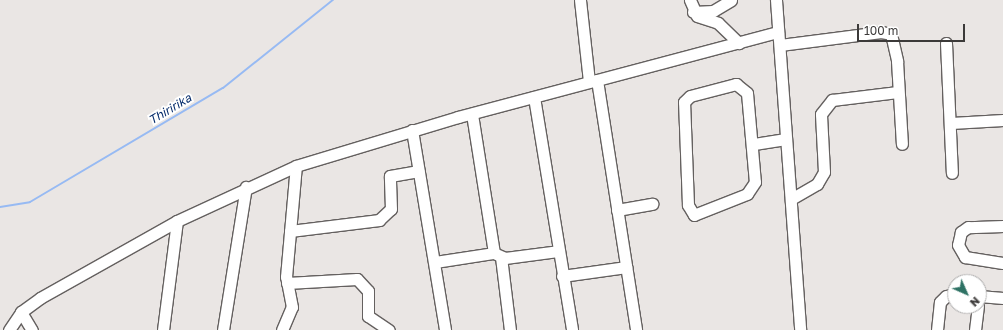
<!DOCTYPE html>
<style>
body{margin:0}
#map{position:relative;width:1003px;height:330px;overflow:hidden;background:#eae6e4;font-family:"Golos Text",sans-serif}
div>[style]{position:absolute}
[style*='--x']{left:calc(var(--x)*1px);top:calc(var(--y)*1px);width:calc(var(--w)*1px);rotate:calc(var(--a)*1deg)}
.stream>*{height:2px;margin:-1px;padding:0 1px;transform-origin:1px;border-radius:1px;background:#97baf3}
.roads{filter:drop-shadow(1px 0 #64605f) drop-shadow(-1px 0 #64605f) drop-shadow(0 1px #64605f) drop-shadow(0 -1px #64605f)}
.minor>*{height:11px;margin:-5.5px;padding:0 5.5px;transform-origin:5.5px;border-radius:5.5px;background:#fff}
span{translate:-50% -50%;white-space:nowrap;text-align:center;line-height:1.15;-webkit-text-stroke:4px #fff;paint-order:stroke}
.water-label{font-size:12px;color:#042a6a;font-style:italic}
.north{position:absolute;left:947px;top:274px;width:40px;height:40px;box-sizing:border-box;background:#fff;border:1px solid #b1b0b0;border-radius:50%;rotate:135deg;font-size:11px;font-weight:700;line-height:16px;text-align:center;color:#3c3a39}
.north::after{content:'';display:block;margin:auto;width:14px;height:18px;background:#2e7264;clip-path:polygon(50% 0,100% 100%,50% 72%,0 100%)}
.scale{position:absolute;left:857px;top:24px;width:108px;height:18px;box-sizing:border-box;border:2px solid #3c3a39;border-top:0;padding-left:5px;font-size:12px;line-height:14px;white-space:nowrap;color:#3c3a39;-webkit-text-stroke:3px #fff;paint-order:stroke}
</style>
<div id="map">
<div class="stream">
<div style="--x:0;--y:207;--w:30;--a:-9"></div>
<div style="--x:30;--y:202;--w:224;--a:-30.6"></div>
<div style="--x:223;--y:88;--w:141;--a:-38.7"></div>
</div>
<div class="roads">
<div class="minor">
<div style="--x:580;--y:0;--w:82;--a:83.7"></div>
<div style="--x:690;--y:0;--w:17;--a:66"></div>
<div style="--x:697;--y:16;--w:22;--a:18"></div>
<div style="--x:718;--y:23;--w:29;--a:44"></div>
<div style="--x:776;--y:0;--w:331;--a:85.8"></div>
<div style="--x:693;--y:12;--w:20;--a:-3"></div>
<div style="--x:713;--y:11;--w:21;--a:-31"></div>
<div style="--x:946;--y:43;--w:130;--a:87.4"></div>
<div style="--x:780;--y:45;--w:102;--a:-7.3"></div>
<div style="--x:881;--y:32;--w:10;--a:11"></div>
<div style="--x:891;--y:34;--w:28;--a:77"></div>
<div style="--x:897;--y:61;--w:83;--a:86.6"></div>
<div style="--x:597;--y:80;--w:253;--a:81.1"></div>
<div style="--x:736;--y:84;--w:14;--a:39"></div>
<div style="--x:747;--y:93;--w:89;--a:84.9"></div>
<div style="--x:755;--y:182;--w:14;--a:124"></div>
<div style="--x:747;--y:194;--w:57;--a:158.4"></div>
<div style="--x:694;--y:215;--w:12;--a:-121"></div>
<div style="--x:688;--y:205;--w:103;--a:-92.2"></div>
<div style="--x:684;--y:102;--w:8;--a:-45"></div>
<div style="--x:690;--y:96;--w:48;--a:-14.6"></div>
<div style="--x:534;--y:97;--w:236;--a:80.7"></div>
<div style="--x:951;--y:123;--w:52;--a:-3.3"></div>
<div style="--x:412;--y:130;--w:203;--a:80.6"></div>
<div style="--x:754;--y:144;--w:32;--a:-9"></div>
<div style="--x:791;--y:199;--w:30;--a:-30"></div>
<div style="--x:817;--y:184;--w:14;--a:-60"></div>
<div style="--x:824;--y:172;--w:58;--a:-93"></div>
<div style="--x:821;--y:114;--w:18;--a:-52"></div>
<div style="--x:832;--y:100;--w:66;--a:-6.9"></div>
<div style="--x:617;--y:210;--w:36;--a:-10"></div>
<div style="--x:1003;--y:226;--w:35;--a:178"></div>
<div style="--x:968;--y:227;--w:9;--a:144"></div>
<div style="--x:961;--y:232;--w:13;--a:103"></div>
<div style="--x:958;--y:245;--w:14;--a:60"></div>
<div style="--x:965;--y:257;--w:38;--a:9"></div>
<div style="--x:290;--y:231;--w:90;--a:-7"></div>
<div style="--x:379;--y:220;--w:16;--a:-43"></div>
<div style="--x:391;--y:209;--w:33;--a:-92"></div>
<div style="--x:390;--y:176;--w:29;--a:-10"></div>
<div style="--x:496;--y:254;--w:10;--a:24"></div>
<div style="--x:505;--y:258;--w:53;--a:-7.5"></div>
<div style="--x:501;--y:257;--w:74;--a:83"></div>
<div style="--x:435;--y:262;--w:60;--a:-8.7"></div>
<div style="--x:494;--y:253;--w:141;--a:-99"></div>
<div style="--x:562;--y:276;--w:65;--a:-8"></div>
<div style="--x:287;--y:283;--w:70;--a:-3.3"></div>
<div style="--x:357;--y:279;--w:16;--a:47"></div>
<div style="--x:368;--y:291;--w:25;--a:90"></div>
<div style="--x:368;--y:316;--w:25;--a:34"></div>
<div style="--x:979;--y:296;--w:24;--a:5"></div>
<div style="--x:21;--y:312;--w:21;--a:59"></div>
<div style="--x:9;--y:330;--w:22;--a:-56"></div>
<div style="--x:21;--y:312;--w:24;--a:-36"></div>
<div style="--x:40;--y:298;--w:157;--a:-29.3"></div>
<div style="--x:177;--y:221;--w:131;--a:-24.8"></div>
<div style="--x:296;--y:166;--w:169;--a:-16.8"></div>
<div style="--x:458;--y:117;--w:331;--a:-14.9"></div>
<div style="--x:163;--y:330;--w:110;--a:-82.7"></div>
<div style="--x:223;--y:330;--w:145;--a:-80.9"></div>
<div style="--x:282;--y:330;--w:25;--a:-67"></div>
<div style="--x:292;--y:307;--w:31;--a:-101"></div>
<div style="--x:286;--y:277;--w:111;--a:-84.9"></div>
<div style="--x:937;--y:330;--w:28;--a:-84"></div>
<div style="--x:940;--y:302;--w:8;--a:-45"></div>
<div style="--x:946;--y:296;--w:9;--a:-13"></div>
<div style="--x:975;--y:330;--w:24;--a:-83"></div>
</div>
</div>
<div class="water-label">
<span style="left:170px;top:109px;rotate:-31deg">Thiririka</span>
</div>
<div class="north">N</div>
<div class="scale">100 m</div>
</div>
